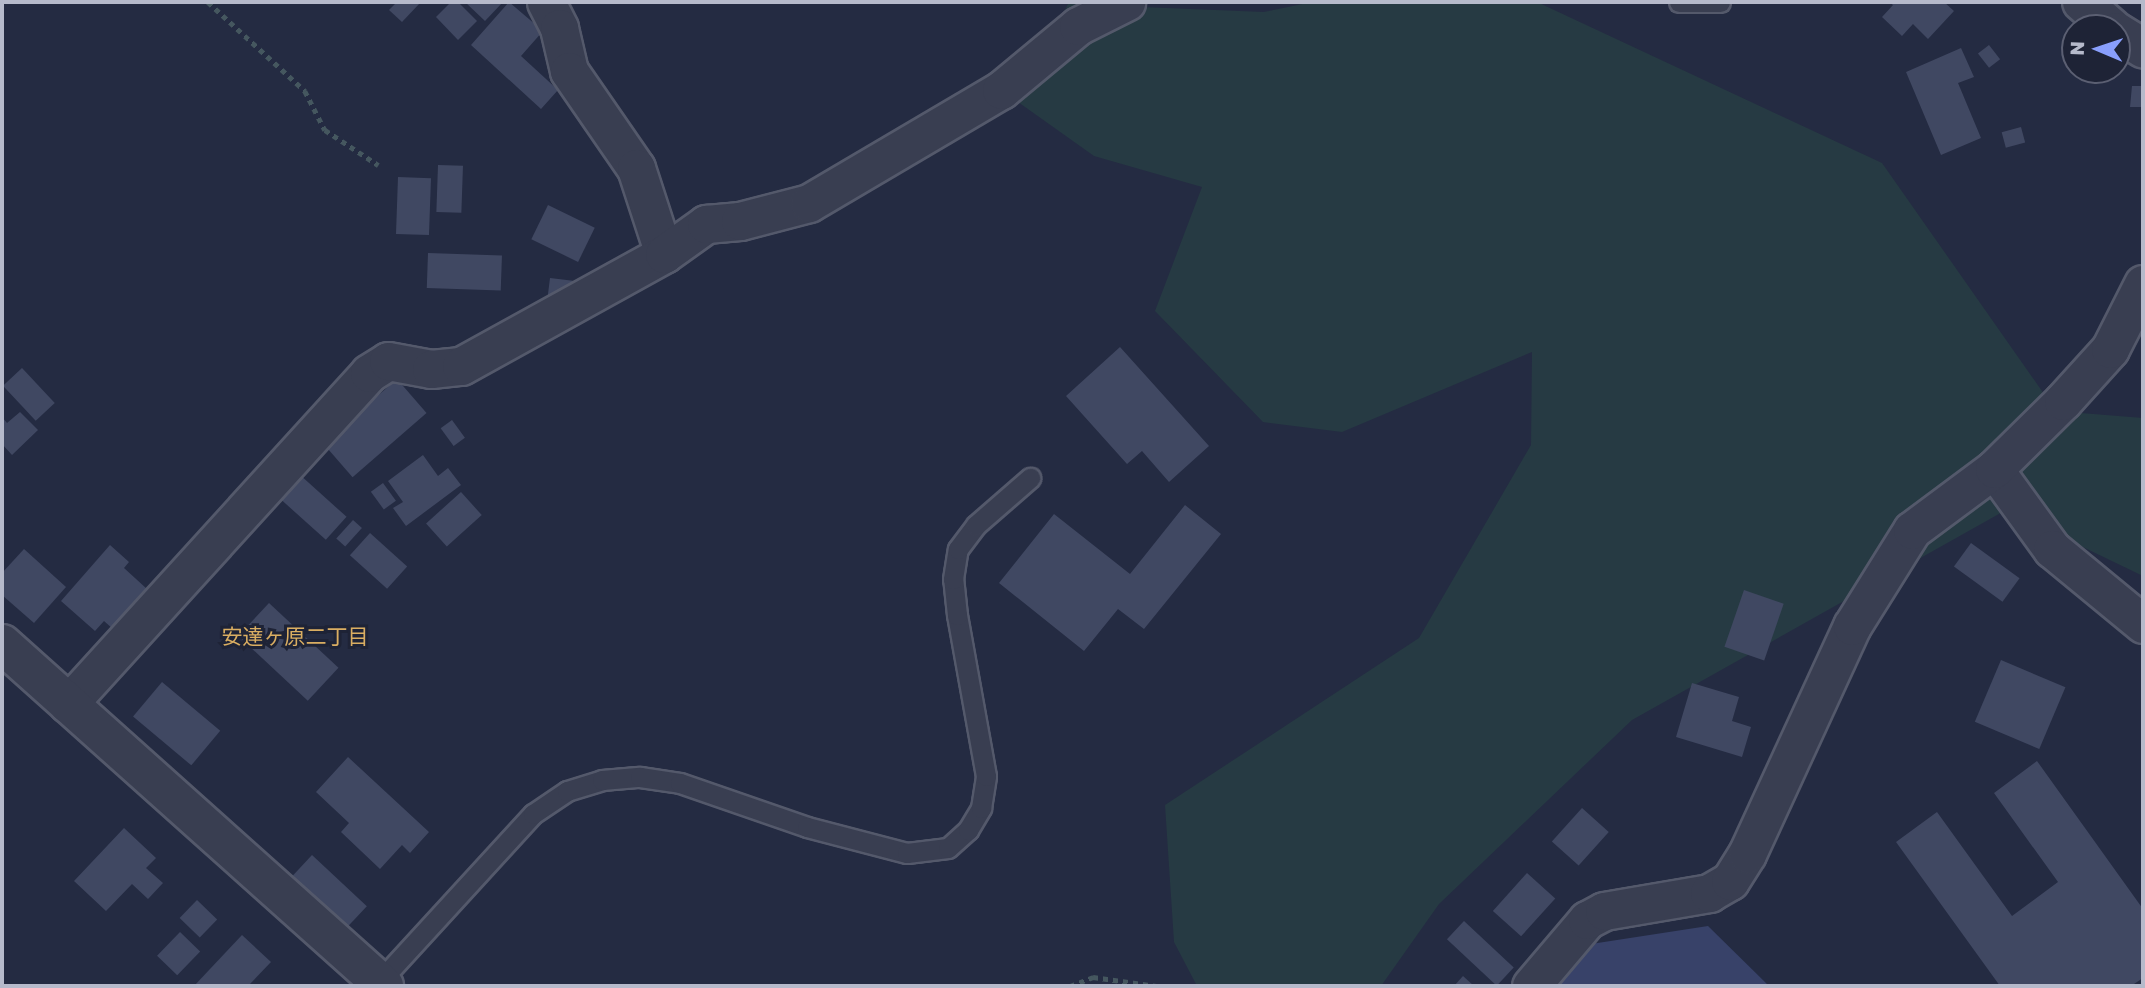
<!DOCTYPE html>
<meta charset="utf-8">
<style>
body{margin:0}
#map{position:relative;width:2145px;height:988px;overflow:hidden;background:#242b42;font-family:"Golos Text","Noto Sans JP",sans-serif}
div>[style]{position:absolute}
[style*='--x']{left:calc(var(--x)*1px);top:calc(var(--y)*1px);width:calc(var(--w)*1px);rotate:calc(var(--a)*1deg)}
.green>*{inset:0;background:#263a43}
.water>*{inset:0;background:#384269}
.building>*{inset:0;background:#404862;transform-origin:0 0}
.path>*{height:4.5px;margin-top:-2.25px;transform-origin:0;background:repeating-linear-gradient(90deg,#45575f 0 5px,transparent 0 10px)}
.roads{filter:drop-shadow(2px 0 #54596b) drop-shadow(-2px 0 #54596b) drop-shadow(0 2px #54596b) drop-shadow(0 -2px #54596b)}
.service>*{height:19px;margin:-9.5px;padding:0 9.5px;transform-origin:9.5px;border-radius:9.5px;background:#393e51}
.minor>*{height:37px;margin:-18.5px;padding:0 18.5px;transform-origin:18.5px;border-radius:18.5px;background:#393e51}
.tertiary>*{height:38px;margin:-19px;padding:0 19px;transform-origin:19px;border-radius:19px;background:#393e51}
span{translate:-50% -50%;white-space:nowrap;text-align:center;line-height:1.15;-webkit-text-stroke:6px #1e2336;paint-order:stroke}
.neighbourhood-label{font-size:21px;color:#daae62}
.frame{position:absolute;inset:0;border:4px solid #b6bacb;pointer-events:none}
.north{position:absolute;left:2061px;top:14px;width:70px;height:70px;box-sizing:border-box;background:#1e2336;border:2px solid #5b5f72;border-radius:50%;rotate:272deg;font-size:19px;font-weight:700;line-height:28px;text-align:center;color:#b6bacb}
.north::after{content:'';display:block;margin:auto;width:24px;height:32px;background:#899ffd;clip-path:polygon(50% 0,100% 100%,50% 72%,0 100%)}
</style>
<div id="map">
<div class="green">
<div style="clip-path:polygon(1312px 2px,1537px 2px,1882px 163px,2056px 411px,2143px 418px,2143px 576px,2006px 510px,1632px 720px,1439px 904px,1381px 986px,1197px 986px,1174px 942px,1165px 805px,1419px 638px,1531px 445px,1532px 352px,1342px 432px,1263px 422px,1155px 311px,1202px 187px,1094px 156px,1018px 102px,1068px 4px,1264px 12px)"></div>
</div>
<div class="water">
<div style="clip-path:polygon(1708px 926px,1769px 986px,1556px 986px,1591px 944px)"></div>
</div>
<div class="building">
<div style="clip-path:polygon(397px 2px,418px 2px,420px 3px,402px 22px,389px 10px)"></div>
<div style="clip-path:polygon(451px 2px,458px 2px,477px 21px,458px 40px,436px 17px)"></div>
<div style="clip-path:polygon(465px 2px,503px 2px,485px 21px)"></div>
<div style="clip-path:polygon(509px 2px,543px 31px,521px 56px,558px 90px,541px 109px,471px 45px)"></div>
<div style="clip-path:polygon(1889px 2px,1944px 2px,1954px 11px,1928px 39px,1913px 24px,1902px 36px,1882px 17px,1893px 5px)"></div>
<div style="left:1989px;top:45px;width:18px;height:14px;rotate:52deg"></div>
<div style="clip-path:polygon(1961px 48px,1974px 77px,1958px 83px,1981px 138px,1941px 155px,1906px 72px)"></div>
<div style="clip-path:polygon(2132px 86px,2143px 86px,2143px 107px,2130px 107px)"></div>
<div style="left:2021px;top:127px;width:16px;height:20px;rotate:75deg"></div>
<div style="left:438px;top:165px;width:25px;height:47px;rotate:2deg"></div>
<div style="left:398px;top:177px;width:33px;height:57px;rotate:2deg"></div>
<div style="left:548px;top:205px;width:52px;height:38px;rotate:26deg"></div>
<div style="left:428px;top:253px;width:74px;height:35px;rotate:2deg"></div>
<div style="left:550px;top:278px;width:23px;height:19px;rotate:7deg"></div>
<div style="clip-path:polygon(1120px 347px,1209px 446px,1169px 482px,1142px 451px,1127px 464px,1066px 396px)"></div>
<div style="left:22px;top:368px;width:48px;height:26px;rotate:47deg"></div>
<div style="left:397px;top:379px;width:45px;height:98px;rotate:49deg"></div>
<div style="clip-path:polygon(20px 412px,38px 430px,12px 455px,2px 444px,2px 417px,7px 423px)"></div>
<div style="left:452px;top:420px;width:22px;height:14px;rotate:54deg"></div>
<div style="clip-path:polygon(423px 455px,438px 476px,448px 468px,461px 485px,406px 526px,393px 508px,403px 502px,388px 481px)"></div>
<div style="left:299px;top:474px;width:64px;height:31px;rotate:42deg"></div>
<div style="left:383px;top:483px;width:22px;height:15px;rotate:54deg"></div>
<div style="left:461px;top:492px;width:31px;height:47px;rotate:48deg"></div>
<div style="clip-path:polygon(1185px 505px,1221px 534px,1144px 629px,1118px 609px,1084px 651px,999px 583px,1054px 514px,1130px 574px)"></div>
<div style="left:353px;top:520px;width:12px;height:25px;rotate:42deg"></div>
<div style="left:370px;top:533px;width:50px;height:30px;rotate:42deg"></div>
<div style="left:1971px;top:543px;width:60px;height:29px;rotate:36deg"></div>
<div style="clip-path:polygon(110px 545px,129px 562px,124px 568px,147px 589px,113px 629px,104px 621px,95px 631px,61px 601px)"></div>
<div style="clip-path:polygon(24px 549px,66px 587px,34px 623px,2px 595px,2px 573px)"></div>
<div style="left:1744px;top:590px;width:42px;height:60px;rotate:19deg"></div>
<div style="left:269px;top:603px;width:95px;height:45px;rotate:43deg"></div>
<div style="left:2001px;top:660px;width:70px;height:67px;rotate:23deg"></div>
<div style="left:162px;top:682px;width:76px;height:45px;rotate:40deg"></div>
<div style="clip-path:polygon(1692px 683px,1739px 697px,1732px 721px,1751px 727px,1742px 757px,1676px 737px)"></div>
<div style="clip-path:polygon(348px 757px,429px 832px,410px 853px,402px 845px,380px 869px,341px 832px,349px 823px,316px 792px)"></div>
<div style="clip-path:polygon(2037px 761px,2143px 909px,2143px 978px,2131px 986px,2000px 986px,1896px 842px,1937px 812px,2012px 916px,2058px 882px,1994px 793px)"></div>
<div style="left:1582px;top:808px;width:36px;height:45px;rotate:42deg"></div>
<div style="clip-path:polygon(124px 828px,156px 858px,146px 868px,163px 883px,148px 899px,132px 884px,106px 911px,74px 881px)"></div>
<div style="left:312px;top:855px;width:75px;height:30px;rotate:43deg"></div>
<div style="left:1527px;top:873px;width:38px;height:51px;rotate:42deg"></div>
<div style="left:197px;top:900px;width:28px;height:25px;rotate:44deg"></div>
<div style="left:1464px;top:921px;width:68px;height:25px;rotate:43deg"></div>
<div style="left:180px;top:932px;width:28px;height:33px;rotate:44deg"></div>
<div style="clip-path:polygon(242px 935px,271px 962px,248px 986px,194px 986px)"></div>
<div style="clip-path:polygon(1463px 976px,1474px 986px,1454px 986px)"></div>
</div>
<div class="path">
<div style="--x:208;--y:2;--w:132;--a:42.5"></div>
<div style="--x:305;--y:91;--w:44;--a:62.9"></div>
<div style="--x:325;--y:130;--w:64;--a:33.4"></div>
<div style="--x:1070;--y:986;--w:25;--a:-21"></div>
<div style="--x:1093;--y:977;--w:64;--a:8.1"></div>
</div>
<div class="roads">
<div class="service">
<div style="--x:1679;--y:2;--w:41;--a:0"></div>
<div style="--x:379;--y:982;--w:228;--a:-47.5"></div>
<div style="--x:533;--y:814;--w:41;--a:-34.1"></div>
<div style="--x:567;--y:791;--w:37;--a:-17"></div>
<div style="--x:602;--y:780;--w:38;--a:-5"></div>
<div style="--x:640;--y:777;--w:40;--a:8.5"></div>
<div style="--x:680;--y:783;--w:134;--a:19.1"></div>
<div style="--x:807;--y:827;--w:103;--a:14.6"></div>
<div style="--x:907;--y:853;--w:41;--a:-7"></div>
<div style="--x:948;--y:848;--w:27;--a:-42"></div>
<div style="--x:968;--y:830;--w:26;--a:-59"></div>
<div style="--x:981;--y:808;--w:32;--a:-81"></div>
<div style="--x:986;--y:776;--w:164;--a:-100.2"></div>
<div style="--x:957;--y:615;--w:36;--a:-96"></div>
<div style="--x:953;--y:579;--w:30;--a:-81"></div>
<div style="--x:958;--y:549;--w:30;--a:-53"></div>
<div style="--x:976;--y:525;--w:72;--a:-41"></div>
</div>
<div class="minor">
<div style="--x:546;--y:2;--w:29;--a:63"></div>
<div style="--x:559;--y:28;--w:44;--a:76.9"></div>
<div style="--x:569;--y:71;--w:118;--a:55.4"></div>
<div style="--x:636;--y:168;--w:90;--a:72"></div>
<div style="--x:1994;--y:469;--w:99;--a:54.1"></div>
<div style="--x:2052;--y:549;--w:118;--a:39.5"></div>
<div style="--x:68;--y:704;--w:447;--a:-47.7"></div>
<div style="--x:369;--y:373;--w:22;--a:-32"></div>
<div style="--x:388;--y:361;--w:44;--a:10.5"></div>
<div style="--x:431;--y:369;--w:30;--a:-6"></div>
<div style="--x:461;--y:366;--w:232;--a:-28.9"></div>
<div style="--x:664;--y:254;--w:52;--a:-35.5"></div>
<div style="--x:706;--y:224;--w:34;--a:-5"></div>
<div style="--x:740;--y:221;--w:71;--a:-14.6"></div>
<div style="--x:809;--y:203;--w:223;--a:-30.5"></div>
<div style="--x:1001;--y:90;--w:100;--a:-39.7"></div>
<div style="--x:1078;--y:26;--w:54;--a:-26.6"></div>
<div style="--x:1531;--y:986;--w:87;--a:-49.7"></div>
<div style="--x:1587;--y:920;--w:19;--a:-28"></div>
<div style="--x:1604;--y:911;--w:107;--a:-9.7"></div>
<div style="--x:1709;--y:893;--w:24;--a:-30"></div>
<div style="--x:1730;--y:881;--w:32;--a:-58"></div>
<div style="--x:1747;--y:854;--w:251;--a:-65.3"></div>
<div style="--x:1852;--y:626;--w:113;--a:-58"></div>
<div style="--x:1912;--y:530;--w:102;--a:-36.6"></div>
<div style="--x:1994;--y:469;--w:97;--a:-44.6"></div>
<div style="--x:2063;--y:401;--w:70;--a:-47.9"></div>
<div style="--x:2110;--y:349;--w:73;--a:-63.1"></div>
</div>
<div class="tertiary">
<div style="--x:2082;--y:2;--w:40;--a:41"></div>
<div style="--x:2117;--y:32;--w:31;--a:32"></div>
<div style="--x:2;--y:644;--w:513;--a:41.84"></div>
</div>
</div>
<div class="neighbourhood-label">
<span style="left:295px;top:636px">安達ヶ原二丁目</span>
</div>
<div class="frame"></div>
<div class="north">N</div>
</div>
